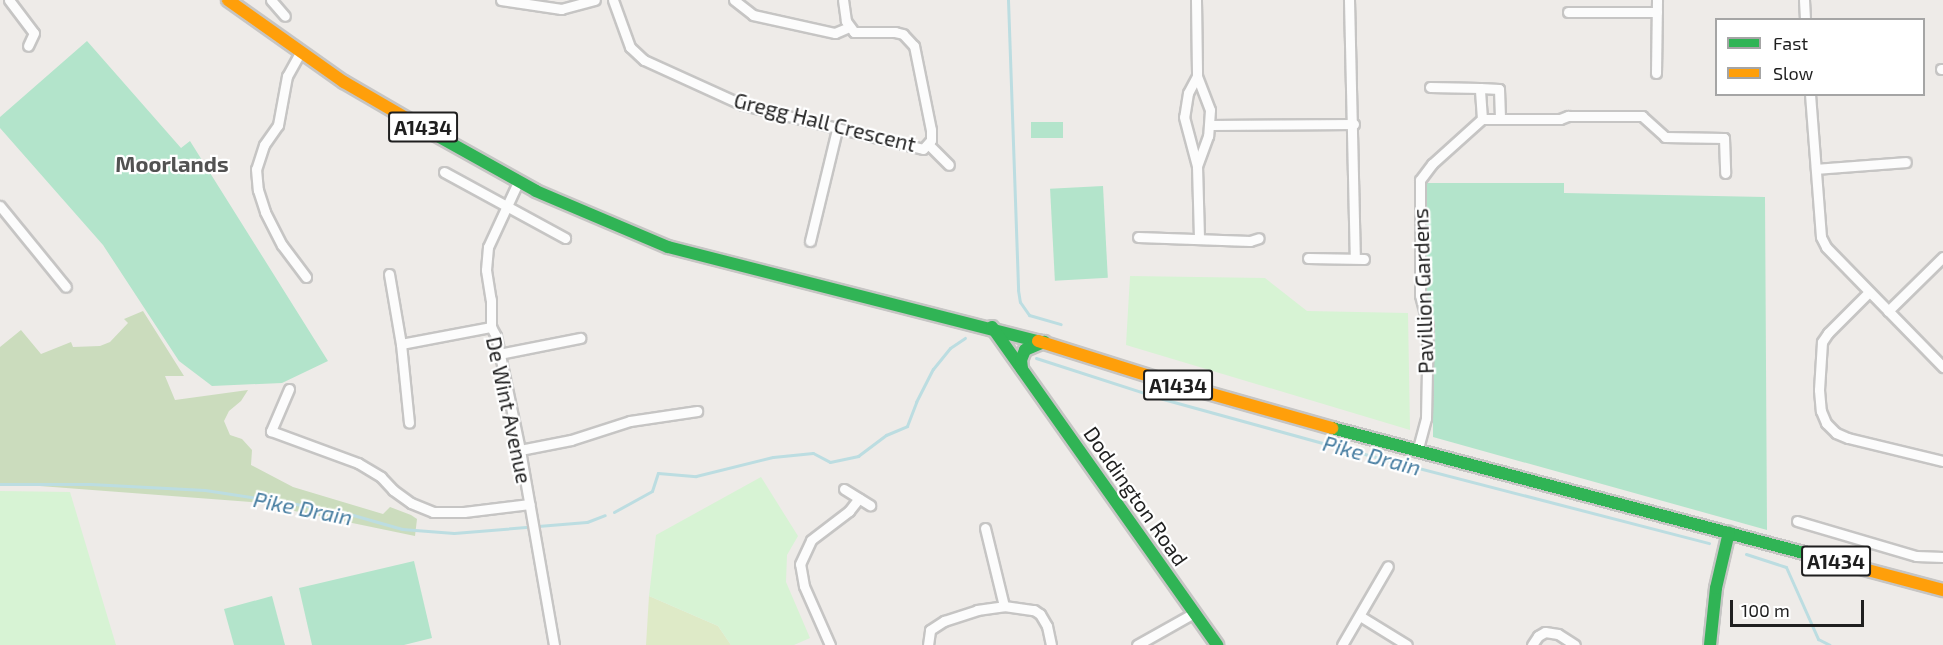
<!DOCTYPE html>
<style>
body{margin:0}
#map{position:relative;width:1943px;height:645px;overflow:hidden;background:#eeebe8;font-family:"Exo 2",sans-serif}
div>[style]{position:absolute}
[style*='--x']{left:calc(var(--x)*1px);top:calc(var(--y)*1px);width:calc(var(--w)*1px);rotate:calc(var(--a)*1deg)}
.grass>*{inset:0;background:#deeac7}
.forest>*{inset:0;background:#cbdcbd}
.park>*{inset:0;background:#d7f3d4}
.pitch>*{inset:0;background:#b3e4cb;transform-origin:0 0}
.stream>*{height:3px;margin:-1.5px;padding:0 1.5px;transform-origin:1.5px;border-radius:1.5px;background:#bcdde1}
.roads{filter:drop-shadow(2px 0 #c6c5c4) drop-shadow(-2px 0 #c6c5c4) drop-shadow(0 2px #c6c5c4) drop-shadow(0 -2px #c6c5c4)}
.street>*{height:9px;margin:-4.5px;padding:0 4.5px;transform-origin:4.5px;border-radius:4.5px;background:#fcfcfc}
.fast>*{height:12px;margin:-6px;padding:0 6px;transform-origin:6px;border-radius:6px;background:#30b455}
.slow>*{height:12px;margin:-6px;padding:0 6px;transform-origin:6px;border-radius:6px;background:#ff9f0a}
span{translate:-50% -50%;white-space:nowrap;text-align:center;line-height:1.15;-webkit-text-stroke:4.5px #fff;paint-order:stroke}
.shield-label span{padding:2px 4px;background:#fff;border:2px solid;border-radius:4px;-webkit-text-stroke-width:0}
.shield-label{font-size:20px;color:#1f1f1f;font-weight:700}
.street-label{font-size:21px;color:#1f1f1f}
.neighbourhood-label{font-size:22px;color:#525252;font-weight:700}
.water-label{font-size:22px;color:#457ca0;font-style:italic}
.legend{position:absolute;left:1715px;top:18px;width:210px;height:78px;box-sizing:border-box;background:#fff;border:2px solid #a5a5a5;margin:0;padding:8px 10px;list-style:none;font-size:18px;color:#1f1f1f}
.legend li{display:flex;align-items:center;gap:12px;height:30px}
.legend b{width:30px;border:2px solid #a5a5a5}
.scale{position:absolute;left:1730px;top:600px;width:134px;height:27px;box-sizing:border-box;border:3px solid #1f1f1f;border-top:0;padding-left:8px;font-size:18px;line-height:21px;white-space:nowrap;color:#1f1f1f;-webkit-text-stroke:4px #fff;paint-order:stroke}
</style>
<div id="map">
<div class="grass">
<div style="clip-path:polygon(649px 596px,718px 626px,731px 645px,646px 645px)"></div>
</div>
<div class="forest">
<div style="clip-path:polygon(143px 311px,184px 376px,165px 376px,175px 400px,248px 390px,241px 401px,229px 411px,224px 421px,230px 435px,242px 439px,252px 450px,251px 465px,293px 487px,383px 514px,390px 507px,411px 515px,417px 519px,415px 536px,251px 502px,0 483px,0 347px,21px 330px,41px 354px,71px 342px,73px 347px,100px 346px,110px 342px,128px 323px,124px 319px)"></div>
</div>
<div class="park">
<div style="clip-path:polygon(1130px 276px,1265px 278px,1307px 311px,1408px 313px,1410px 430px,1126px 345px)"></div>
<div style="clip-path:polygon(761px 477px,798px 536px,787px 555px,786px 582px,810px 638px,794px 645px,731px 645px,718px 626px,649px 596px,656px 535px)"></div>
<div style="clip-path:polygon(0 491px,70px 492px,116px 645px,0 645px)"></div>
</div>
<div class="pitch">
<div style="clip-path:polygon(87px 41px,181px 148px,190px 141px,328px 361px,282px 383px,212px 386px,179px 361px,103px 245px,0 128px,0 117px)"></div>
<div style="left:1063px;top:122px;width:16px;height:32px;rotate:90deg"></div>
<div style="clip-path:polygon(1426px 183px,1564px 183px,1564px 193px,1765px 197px,1767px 530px,1433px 437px,1433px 320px,1426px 297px)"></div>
<div style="left:1103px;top:186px;width:92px;height:53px;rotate:87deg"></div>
<div style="clip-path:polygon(414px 561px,432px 638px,404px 645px,312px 645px,299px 588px)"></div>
<div style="clip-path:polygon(272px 596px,285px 645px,234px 645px,224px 609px)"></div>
</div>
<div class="stream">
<div style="--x:1008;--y:0;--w:290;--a:88"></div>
<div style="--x:1018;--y:290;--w:12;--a:81"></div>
<div style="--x:1020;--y:302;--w:16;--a:55"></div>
<div style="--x:1029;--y:315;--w:33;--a:16"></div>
<div style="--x:1036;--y:358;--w:133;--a:17.9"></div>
<div style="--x:1163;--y:399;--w:189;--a:15.4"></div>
<div style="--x:1345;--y:449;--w:376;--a:14.5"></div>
<div style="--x:0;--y:484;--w:90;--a:0"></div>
<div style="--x:90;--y:484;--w:115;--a:3"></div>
<div style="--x:205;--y:490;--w:92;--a:8.7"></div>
<div style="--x:296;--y:504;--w:58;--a:10.9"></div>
<div style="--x:353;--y:515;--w:51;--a:15.9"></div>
<div style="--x:402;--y:529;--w:52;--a:4.4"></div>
<div style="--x:454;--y:533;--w:133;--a:-4.7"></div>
<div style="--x:587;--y:522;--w:19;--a:-21"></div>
<div style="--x:614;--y:512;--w:43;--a:-28.9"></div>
<div style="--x:652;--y:491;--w:19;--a:-72"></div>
<div style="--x:658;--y:473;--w:38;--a:5"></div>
<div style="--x:696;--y:476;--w:79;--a:-13.9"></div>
<div style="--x:773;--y:457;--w:40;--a:-5.7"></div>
<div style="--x:813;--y:453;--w:19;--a:28"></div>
<div style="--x:830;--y:462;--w:29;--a:-12"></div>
<div style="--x:858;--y:456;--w:35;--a:-37"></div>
<div style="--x:886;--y:435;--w:23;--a:-23"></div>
<div style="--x:907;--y:426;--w:26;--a:-69"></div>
<div style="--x:916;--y:402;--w:37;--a:-63"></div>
<div style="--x:933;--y:369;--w:27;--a:-51"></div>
<div style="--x:950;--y:348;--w:18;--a:-34"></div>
<div style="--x:1746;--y:554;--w:42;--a:18"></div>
<div style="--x:1786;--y:567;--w:79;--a:66"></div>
<div style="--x:1818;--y:639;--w:13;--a:27"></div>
</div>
<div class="roads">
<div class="street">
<div style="--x:9;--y:0;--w:41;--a:52.9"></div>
<div style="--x:34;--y:33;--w:14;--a:115"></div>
<div style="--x:271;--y:0;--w:21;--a:49"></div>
<div style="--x:501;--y:0;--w:61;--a:8.5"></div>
<div style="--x:561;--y:9;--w:35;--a:-15"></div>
<div style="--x:613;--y:0;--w:50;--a:70.1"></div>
<div style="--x:630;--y:47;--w:19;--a:43"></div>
<div style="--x:644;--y:60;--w:109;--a:24.4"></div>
<div style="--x:743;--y:105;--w:185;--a:13.7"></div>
<div style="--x:923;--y:149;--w:12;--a:-48"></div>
<div style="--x:931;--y:140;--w:10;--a:-90"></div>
<div style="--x:931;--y:130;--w:86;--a:-101.4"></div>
<div style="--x:914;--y:46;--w:16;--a:-133"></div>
<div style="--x:903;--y:34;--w:8;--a:-166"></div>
<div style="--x:895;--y:32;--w:41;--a:180"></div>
<div style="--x:854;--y:32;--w:14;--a:-126"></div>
<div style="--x:846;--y:21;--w:21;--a:-98"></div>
<div style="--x:734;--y:0;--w:24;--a:38"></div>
<div style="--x:753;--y:15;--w:84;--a:12.4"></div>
<div style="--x:835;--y:33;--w:15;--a:-23"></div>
<div style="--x:1196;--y:0;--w:76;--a:89.2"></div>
<div style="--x:1197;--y:76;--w:19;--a:118"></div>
<div style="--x:1188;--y:93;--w:24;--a:99"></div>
<div style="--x:1184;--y:117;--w:51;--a:75.1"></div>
<div style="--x:1349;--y:0;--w:258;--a:88.7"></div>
<div style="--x:1804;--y:0;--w:20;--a:87"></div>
<div style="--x:1568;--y:12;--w:89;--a:0"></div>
<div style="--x:301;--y:51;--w:29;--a:119"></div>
<div style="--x:287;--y:76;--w:50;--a:100.4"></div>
<div style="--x:278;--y:125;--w:24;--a:125"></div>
<div style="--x:264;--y:145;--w:25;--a:108"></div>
<div style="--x:256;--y:169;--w:21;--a:85"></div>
<div style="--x:258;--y:190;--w:23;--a:72"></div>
<div style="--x:265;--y:212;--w:37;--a:63"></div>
<div style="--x:282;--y:245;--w:40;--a:53"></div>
<div style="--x:1941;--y:69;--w:2;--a:0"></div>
<div style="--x:1656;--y:73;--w:73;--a:-89.2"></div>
<div style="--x:1197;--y:76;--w:36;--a:69"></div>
<div style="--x:1210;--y:110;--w:26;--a:94"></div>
<div style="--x:1208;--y:136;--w:32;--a:110"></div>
<div style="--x:1197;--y:166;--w:73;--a:88.4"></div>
<div style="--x:1430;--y:87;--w:50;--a:1.1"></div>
<div style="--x:1810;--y:94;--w:143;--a:85.6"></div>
<div style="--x:1821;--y:237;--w:11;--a:63"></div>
<div style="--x:1826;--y:247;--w:168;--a:45.7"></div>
<div style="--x:1482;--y:119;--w:31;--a:-94"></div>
<div style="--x:1480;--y:88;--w:19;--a:3"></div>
<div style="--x:1499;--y:89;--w:30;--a:88"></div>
<div style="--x:1210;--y:125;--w:144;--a:-0.4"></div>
<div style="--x:929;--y:145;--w:28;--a:45"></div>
<div style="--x:1816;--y:169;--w:90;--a:-4.4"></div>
<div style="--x:444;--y:172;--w:138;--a:28.6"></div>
<div style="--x:519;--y:180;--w:74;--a:114.8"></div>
<div style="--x:488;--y:247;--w:23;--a:95"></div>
<div style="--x:486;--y:270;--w:30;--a:81"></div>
<div style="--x:491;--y:300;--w:27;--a:90"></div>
<div style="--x:491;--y:327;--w:10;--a:61"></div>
<div style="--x:496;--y:336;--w:116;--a:78.1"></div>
<div style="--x:520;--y:450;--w:198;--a:80.1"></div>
<div style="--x:0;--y:206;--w:104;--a:50.8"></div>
<div style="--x:1138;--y:237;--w:112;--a:2"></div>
<div style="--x:1250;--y:241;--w:9;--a:-18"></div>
<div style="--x:810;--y:241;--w:115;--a:-76.4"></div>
<div style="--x:1308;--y:258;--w:56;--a:1"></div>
<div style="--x:389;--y:274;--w:71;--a:80.3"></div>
<div style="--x:401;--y:344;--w:92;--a:-10.7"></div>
<div style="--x:1869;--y:292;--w:58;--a:135"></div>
<div style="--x:1828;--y:333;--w:11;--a:124"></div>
<div style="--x:1822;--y:342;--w:48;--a:93.6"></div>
<div style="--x:1819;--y:390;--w:21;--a:85"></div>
<div style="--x:1821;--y:411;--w:13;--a:67"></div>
<div style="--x:1826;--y:423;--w:14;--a:45"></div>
<div style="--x:1836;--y:433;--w:13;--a:23"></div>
<div style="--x:1848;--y:438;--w:98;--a:13.6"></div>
<div style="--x:1888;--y:311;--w:77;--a:-44.5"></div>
<div style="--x:401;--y:344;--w:79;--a:84.2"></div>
<div style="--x:499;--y:354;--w:83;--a:-11.2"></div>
<div style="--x:289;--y:389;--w:46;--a:113.2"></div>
<div style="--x:271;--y:431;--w:93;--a:20.2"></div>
<div style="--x:358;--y:463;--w:27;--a:31"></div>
<div style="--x:381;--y:477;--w:18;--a:47"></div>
<div style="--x:393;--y:490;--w:22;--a:36"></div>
<div style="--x:411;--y:503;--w:24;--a:22"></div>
<div style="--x:433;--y:512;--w:31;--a:0"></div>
<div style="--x:464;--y:512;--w:66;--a:-6.9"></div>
<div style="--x:520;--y:450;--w:52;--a:-11.1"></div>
<div style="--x:571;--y:440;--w:62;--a:-17.9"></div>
<div style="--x:630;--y:421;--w:68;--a:-8.5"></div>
<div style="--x:1417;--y:452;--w:35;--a:-75"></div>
<div style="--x:1426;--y:418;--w:93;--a:-88.8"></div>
<div style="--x:1428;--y:325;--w:31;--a:-105"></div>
<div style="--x:1420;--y:295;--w:115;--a:-90"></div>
<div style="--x:1420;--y:180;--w:20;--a:-53"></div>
<div style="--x:1432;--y:164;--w:67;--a:-42"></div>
<div style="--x:1482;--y:119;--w:78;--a:0"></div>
<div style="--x:1560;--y:119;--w:9;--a:-21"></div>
<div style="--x:1568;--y:116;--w:74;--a:0"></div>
<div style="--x:1642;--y:116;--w:31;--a:42"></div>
<div style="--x:1665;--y:137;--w:59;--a:1"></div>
<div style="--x:1724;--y:138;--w:35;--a:88"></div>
<div style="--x:844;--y:489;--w:31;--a:32"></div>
<div style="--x:1797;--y:521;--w:124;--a:16.4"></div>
<div style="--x:1916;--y:556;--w:27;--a:2"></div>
<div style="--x:985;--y:528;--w:80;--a:76.3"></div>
<div style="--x:1360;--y:616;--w:55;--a:31.7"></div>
<div style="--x:830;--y:645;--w:64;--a:-113.8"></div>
<div style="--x:804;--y:586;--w:22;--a:-100"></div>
<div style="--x:800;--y:564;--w:26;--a:-65"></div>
<div style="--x:811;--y:540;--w:48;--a:-37.3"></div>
<div style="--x:849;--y:511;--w:16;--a:-52"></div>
<div style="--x:928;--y:645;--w:15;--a:-82"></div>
<div style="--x:930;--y:630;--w:17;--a:-33"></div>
<div style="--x:944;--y:621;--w:35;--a:-18"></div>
<div style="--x:977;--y:610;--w:27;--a:-8"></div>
<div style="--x:1004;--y:606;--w:30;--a:8"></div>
<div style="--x:1034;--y:610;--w:7;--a:34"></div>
<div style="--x:1040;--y:614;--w:14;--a:60"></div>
<div style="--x:1047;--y:626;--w:19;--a:78"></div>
<div style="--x:1137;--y:645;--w:65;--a:-29.3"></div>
<div style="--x:1342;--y:645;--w:91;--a:-59.8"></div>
<div style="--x:1532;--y:645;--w:11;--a:-56"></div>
<div style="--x:1538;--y:636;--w:8;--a:-30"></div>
<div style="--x:1545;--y:632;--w:13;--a:9"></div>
<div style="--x:1558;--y:634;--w:20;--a:33"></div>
</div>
<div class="fast">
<div style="--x:418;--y:125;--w:135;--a:29.2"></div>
<div style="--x:536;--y:191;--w:143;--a:23"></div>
<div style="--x:668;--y:247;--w:382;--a:14.3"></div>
<div style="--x:992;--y:327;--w:390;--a:54.7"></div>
<div style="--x:1022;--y:369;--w:9;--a:-96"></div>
<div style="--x:1021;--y:360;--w:11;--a:-68"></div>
<div style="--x:1025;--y:350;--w:21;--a:-23"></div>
<div style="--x:1332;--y:428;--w:550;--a:14.84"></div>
<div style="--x:1710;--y:645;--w:57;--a:-84"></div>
<div style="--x:1716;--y:588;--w:57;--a:-76.9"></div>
</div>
<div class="slow">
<div style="--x:228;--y:0;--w:142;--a:35.3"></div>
<div style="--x:344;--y:82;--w:86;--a:30.2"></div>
<div style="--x:1038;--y:341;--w:130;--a:17.5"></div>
<div style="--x:1162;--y:380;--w:177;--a:15.8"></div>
<div style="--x:1864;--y:569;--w:82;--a:14.9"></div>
</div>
</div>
<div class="shield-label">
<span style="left:423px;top:127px">A1434</span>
<span style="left:1178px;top:385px">A1434</span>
<span style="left:1836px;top:561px">A1434</span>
</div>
<div class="street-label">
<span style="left:825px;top:122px;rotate:14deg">Gregg Hall Crescent</span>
<span style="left:1423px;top:291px;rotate:-92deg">Pavillion Gardens</span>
<span style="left:509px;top:410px;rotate:78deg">De Wint Avenue</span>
<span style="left:1136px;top:496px;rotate:55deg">Doddington Road</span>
</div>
<div class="neighbourhood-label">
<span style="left:172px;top:164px">Moorlands</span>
</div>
<div class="water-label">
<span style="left:1372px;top:455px;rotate:15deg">Pike Drain</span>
<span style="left:303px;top:508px;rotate:11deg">Pike Drain</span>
</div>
<ul class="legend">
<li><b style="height:8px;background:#30b455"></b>Fast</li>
<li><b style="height:8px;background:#ff9f0a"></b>Slow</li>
</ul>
<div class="scale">100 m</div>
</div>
